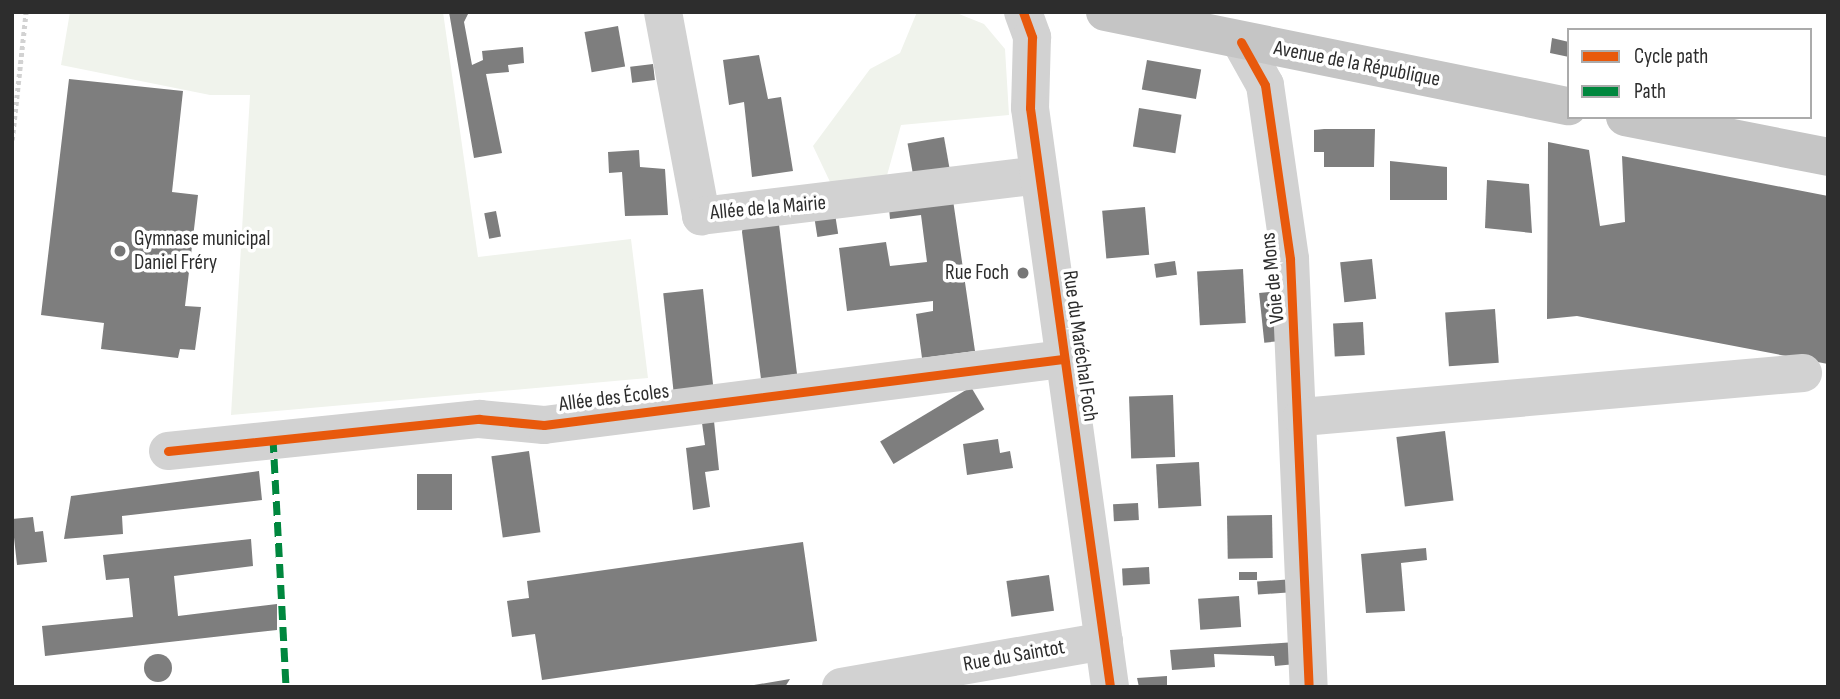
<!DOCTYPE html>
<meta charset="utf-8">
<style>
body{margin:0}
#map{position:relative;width:1840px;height:699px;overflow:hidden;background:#fff;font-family:"Sofia Sans Condensed",sans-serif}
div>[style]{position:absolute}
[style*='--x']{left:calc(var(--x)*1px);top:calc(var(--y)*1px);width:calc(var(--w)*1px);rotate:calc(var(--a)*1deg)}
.green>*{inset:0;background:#f0f3ec}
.building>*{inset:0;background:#7e7e7e;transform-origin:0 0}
.round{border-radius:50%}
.path>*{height:4.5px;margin-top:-2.25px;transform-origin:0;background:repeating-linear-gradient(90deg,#d2d2d2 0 3.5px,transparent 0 7px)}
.minor>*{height:38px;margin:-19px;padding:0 19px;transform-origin:19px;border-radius:19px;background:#d2d2d2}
.major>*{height:38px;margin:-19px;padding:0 19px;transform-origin:19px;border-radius:19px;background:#c5c5c5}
.quiet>*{height:7px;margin-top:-3.5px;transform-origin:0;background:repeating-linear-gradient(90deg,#00873e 0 14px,transparent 0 21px)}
.cycleway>*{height:9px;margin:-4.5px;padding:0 4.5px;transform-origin:4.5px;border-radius:4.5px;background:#e8590c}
.dots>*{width:19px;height:19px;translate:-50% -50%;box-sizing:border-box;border:4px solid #fff;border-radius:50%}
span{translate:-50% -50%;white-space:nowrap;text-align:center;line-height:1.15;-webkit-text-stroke:7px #fff;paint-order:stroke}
.street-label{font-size:21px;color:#2d2d2d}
.poi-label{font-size:21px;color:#2d2d2d}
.left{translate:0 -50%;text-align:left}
.right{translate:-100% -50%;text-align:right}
.frame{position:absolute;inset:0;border:14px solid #2d2d2d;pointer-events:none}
.legend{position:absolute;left:1567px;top:28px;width:245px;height:91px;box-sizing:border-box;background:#fff;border:2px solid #ababab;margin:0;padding:9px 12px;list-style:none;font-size:21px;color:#2d2d2d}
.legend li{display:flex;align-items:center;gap:14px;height:35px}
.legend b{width:35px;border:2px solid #ababab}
</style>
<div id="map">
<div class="green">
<div style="clip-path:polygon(70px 12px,443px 12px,478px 257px,631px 239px,648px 378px,231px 415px,250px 95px,210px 95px,61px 65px)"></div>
<div style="clip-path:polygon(917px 12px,954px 12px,984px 24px,1005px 49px,1009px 115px,901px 125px,886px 179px,831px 184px,813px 146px,870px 69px,900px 53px)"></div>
</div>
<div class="building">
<div style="clip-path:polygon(449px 12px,469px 12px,464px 22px,472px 65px,483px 60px,482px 51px,523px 47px,524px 63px,508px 65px,509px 72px,486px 74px,502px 153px,474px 158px)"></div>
<div style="left:618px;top:26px;width:41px;height:34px;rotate:80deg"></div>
<div style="clip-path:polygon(1552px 38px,1569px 42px,1569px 57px,1550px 53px)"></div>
<div style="clip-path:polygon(759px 55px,768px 99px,781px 97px,793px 171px,752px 177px,744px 102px,729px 105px,723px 60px)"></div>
<div style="left:1147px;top:60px;width:55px;height:30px;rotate:10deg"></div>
<div style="left:653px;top:64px;width:16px;height:23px;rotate:83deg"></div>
<div style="clip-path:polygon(69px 79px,183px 91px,172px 192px,198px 195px,185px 306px,201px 307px,195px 350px,180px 349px,178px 358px,101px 349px,104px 323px,41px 315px)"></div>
<div style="left:1139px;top:108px;width:43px;height:39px;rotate:9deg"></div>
<div style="clip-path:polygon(1324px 129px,1375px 129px,1374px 167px,1324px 167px,1324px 152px,1314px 152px,1314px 130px)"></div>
<div style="left:944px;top:137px;width:36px;height:37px;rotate:80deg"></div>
<div style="clip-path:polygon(1548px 142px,1589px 150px,1600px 226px,1625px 222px,1622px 156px,1828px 196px,1828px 364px,1577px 316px,1547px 319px)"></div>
<div style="clip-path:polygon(639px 150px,640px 167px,665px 169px,668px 215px,625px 216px,622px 172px,609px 173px,608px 152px)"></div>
<div style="clip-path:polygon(1390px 161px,1447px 167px,1447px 200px,1390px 200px)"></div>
<div style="clip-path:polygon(1487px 180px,1529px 184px,1532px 233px,1485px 228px)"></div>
<div style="clip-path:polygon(953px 200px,975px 351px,922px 358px,916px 314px,933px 311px,933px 301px,847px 311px,839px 248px,886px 242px,890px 266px,927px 262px,921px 215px,890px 219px,889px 208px)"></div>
<div style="left:1145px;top:207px;width:48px;height:43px;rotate:85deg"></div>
<div style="left:496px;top:211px;width:26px;height:12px;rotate:79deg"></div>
<div style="left:835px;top:214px;width:20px;height:21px;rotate:81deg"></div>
<div style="clip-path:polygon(778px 216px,797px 374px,761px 379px,742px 232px,744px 220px)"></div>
<div style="left:1372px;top:259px;width:40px;height:32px;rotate:84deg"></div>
<div style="left:1175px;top:261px;width:14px;height:21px;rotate:82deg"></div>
<div style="left:1243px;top:269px;width:54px;height:46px;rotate:87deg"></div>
<div style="left:703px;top:289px;width:98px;height:40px;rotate:84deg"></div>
<div style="left:1278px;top:291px;width:50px;height:19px;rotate:84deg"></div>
<div style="left:1495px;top:309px;width:54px;height:50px;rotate:86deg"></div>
<div style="left:1363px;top:322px;width:33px;height:30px;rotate:87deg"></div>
<div style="left:971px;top:387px;width:26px;height:106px;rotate:59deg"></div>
<div style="left:1173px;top:395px;width:62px;height:44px;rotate:88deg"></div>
<div style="clip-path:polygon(714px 421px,719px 470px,705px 472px,710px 507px,693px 510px,686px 448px,705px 445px,702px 423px)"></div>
<div style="left:1445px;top:431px;width:70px;height:49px;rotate:83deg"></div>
<div style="clip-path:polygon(998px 439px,1000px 453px,1010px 451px,1013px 468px,967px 475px,963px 444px)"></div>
<div style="left:529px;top:451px;width:82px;height:38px;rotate:82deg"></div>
<div style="left:1199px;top:462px;width:44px;height:43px;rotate:87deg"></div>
<div style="clip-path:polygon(259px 471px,262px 500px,122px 516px,123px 534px,64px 539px,71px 496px)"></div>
<div style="left:417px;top:474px;width:35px;height:36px"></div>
<div style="left:1138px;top:503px;width:17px;height:25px;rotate:87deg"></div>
<div style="left:1272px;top:515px;width:43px;height:45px;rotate:89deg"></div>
<div style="clip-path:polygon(33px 517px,35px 532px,43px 531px,47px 562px,17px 565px,12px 519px)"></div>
<div style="clip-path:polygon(251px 539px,253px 566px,174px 576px,178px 616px,277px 604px,277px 630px,45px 656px,42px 626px,133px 617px,129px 578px,106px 580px,103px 555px)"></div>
<div style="clip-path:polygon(803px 542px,817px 641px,542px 680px,535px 634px,512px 637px,507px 601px,529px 598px,527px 581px)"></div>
<div style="clip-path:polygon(1426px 548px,1427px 560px,1401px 563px,1405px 611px,1366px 613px,1361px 554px)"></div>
<div style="left:1149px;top:567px;width:17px;height:27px;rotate:87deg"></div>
<div style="left:1257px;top:572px;width:8px;height:18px;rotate:90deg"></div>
<div style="left:1049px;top:575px;width:36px;height:43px;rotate:82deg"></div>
<div style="left:1294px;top:579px;width:13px;height:37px;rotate:86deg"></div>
<div style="left:1239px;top:596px;width:31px;height:41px;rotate:86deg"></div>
<div style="clip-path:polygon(1296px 642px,1296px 664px,1275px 666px,1274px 656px,1214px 654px,1215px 667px,1172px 670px,1170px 650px)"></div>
<div class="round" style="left:144px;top:654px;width:28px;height:28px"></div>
<div style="clip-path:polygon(1167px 676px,1167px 687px,1139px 687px,1137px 678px)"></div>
<div style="clip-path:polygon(790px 679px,785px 687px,755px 687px,754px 685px)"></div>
</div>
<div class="path">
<div style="--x:12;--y:140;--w:129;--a:-83.8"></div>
</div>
<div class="minor">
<div style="--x:663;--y:12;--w:208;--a:79.4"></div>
<div style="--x:701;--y:216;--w:339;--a:-6.9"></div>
<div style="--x:1023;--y:12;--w:27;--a:70"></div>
<div style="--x:1032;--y:37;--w:71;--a:91.6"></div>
<div style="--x:1030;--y:108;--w:585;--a:82.13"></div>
<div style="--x:1241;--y:42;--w:49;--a:60.8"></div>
<div style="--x:1265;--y:85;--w:176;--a:81.8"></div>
<div style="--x:1290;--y:259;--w:428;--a:87.5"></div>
<div style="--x:1302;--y:417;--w:503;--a:-5.02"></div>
<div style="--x:168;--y:451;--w:313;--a:-5.9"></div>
<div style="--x:479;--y:419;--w:65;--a:5.3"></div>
<div style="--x:544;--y:425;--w:523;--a:-7.25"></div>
<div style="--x:841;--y:687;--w:267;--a:-9.9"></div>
</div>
<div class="major">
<div style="--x:1105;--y:12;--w:473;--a:11.5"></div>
<div style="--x:1625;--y:117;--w:207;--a:11.1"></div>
</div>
<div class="quiet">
<div style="--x:273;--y:438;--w:249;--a:87"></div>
</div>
<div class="cycleway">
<div style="--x:1023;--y:12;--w:27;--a:70"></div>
<div style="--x:1032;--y:37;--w:71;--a:91.6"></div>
<div style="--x:1030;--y:108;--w:585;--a:82.13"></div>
<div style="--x:1241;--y:42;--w:49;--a:60.8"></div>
<div style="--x:1265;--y:85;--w:176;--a:81.8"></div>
<div style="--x:1290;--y:259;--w:428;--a:87.5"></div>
<div style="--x:168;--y:451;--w:313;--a:-5.9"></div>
<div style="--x:479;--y:419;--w:65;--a:5.3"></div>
<div style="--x:544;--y:425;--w:523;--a:-7.25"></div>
</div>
<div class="dots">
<div style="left:120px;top:251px;background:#767676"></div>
<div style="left:1023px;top:273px;background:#767676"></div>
</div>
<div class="street-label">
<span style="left:1357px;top:64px;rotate:11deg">Avenue de la République</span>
<span style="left:768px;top:208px;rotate:-5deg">Allée de la Mairie</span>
<span style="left:1273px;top:278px;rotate:-96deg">Voie de Mons</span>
<span style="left:1080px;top:346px;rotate:82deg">Rue du Maréchal Foch</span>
<span style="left:614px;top:398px;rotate:-7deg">Allée des Écoles</span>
<span style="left:1014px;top:656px;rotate:-10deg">Rue du Saintot</span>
</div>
<div class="poi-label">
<span class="left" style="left:134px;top:251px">Gymnase municipal<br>Daniel Fréry</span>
<span class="right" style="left:1009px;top:273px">Rue Foch</span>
</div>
<div class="frame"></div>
<ul class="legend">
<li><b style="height:9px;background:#e8590c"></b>Cycle path</li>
<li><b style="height:9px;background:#00873e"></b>Path</li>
</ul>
</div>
